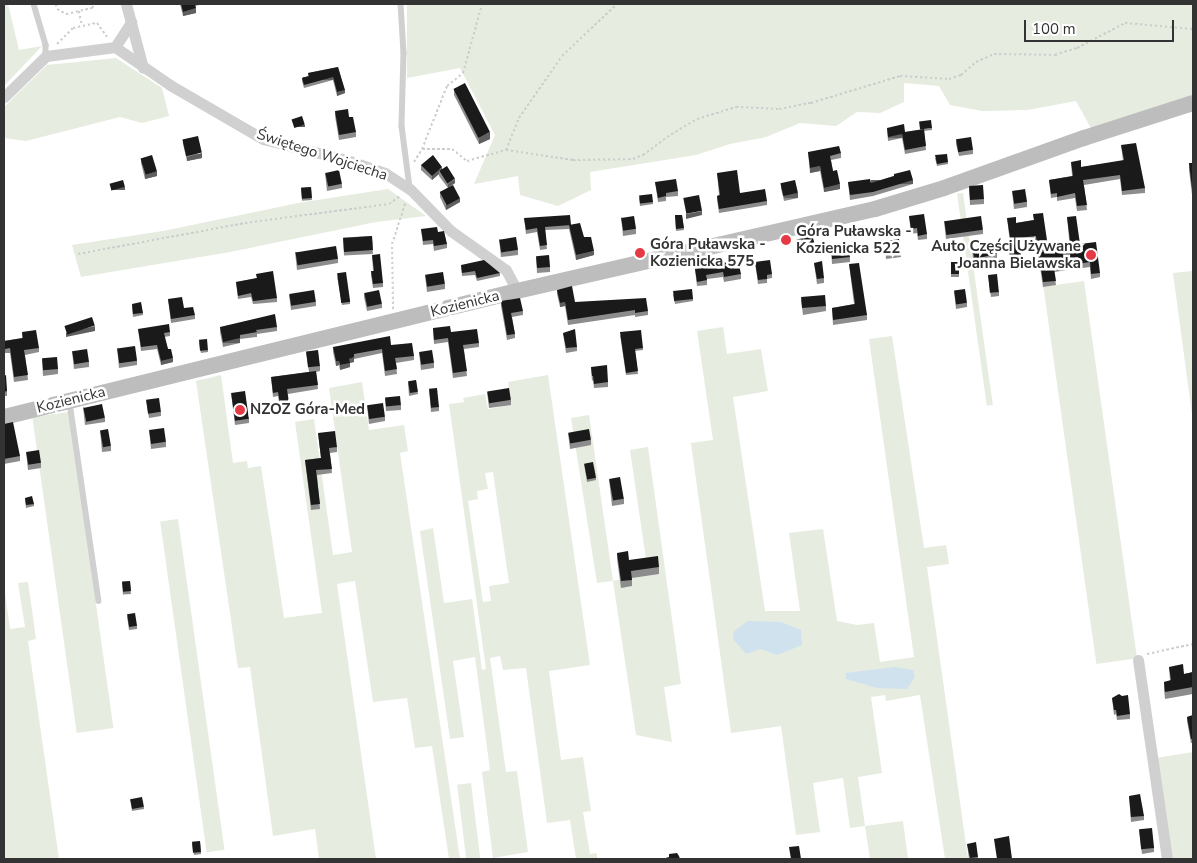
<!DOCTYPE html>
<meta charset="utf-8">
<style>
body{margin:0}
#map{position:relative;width:1197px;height:863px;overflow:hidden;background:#fff;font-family:"Nunito Sans",sans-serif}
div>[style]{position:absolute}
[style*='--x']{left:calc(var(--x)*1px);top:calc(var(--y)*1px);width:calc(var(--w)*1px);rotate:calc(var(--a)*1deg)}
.green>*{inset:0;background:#e6ecdf;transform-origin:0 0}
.water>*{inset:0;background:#cfe2ee}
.path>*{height:2px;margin-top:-1px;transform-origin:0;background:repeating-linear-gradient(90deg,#cdcdcd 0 2.5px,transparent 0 5px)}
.service>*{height:5.5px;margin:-2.75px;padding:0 2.75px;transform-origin:2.75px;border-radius:2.75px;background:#d0d0d0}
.minor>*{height:11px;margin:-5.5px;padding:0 5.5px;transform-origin:5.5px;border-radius:5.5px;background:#d0d0d0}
.secondary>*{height:16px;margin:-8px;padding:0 8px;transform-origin:8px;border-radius:8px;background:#bdbdbd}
.wall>*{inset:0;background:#8c8c8c;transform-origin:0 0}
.shaded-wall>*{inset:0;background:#5f5f5f;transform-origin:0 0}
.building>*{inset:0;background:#1a1a1a;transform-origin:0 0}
.dots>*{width:14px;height:14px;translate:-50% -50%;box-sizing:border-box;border:2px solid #fff;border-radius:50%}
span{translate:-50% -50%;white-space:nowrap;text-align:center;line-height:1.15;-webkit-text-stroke:5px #fff;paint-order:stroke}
.street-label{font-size:15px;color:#333}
.poi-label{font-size:15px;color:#333;font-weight:700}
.left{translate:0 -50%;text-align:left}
.right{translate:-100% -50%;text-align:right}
.frame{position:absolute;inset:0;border:5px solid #333;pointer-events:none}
.scale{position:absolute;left:1024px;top:20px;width:150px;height:22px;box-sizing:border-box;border:2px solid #333;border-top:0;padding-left:6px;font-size:15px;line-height:18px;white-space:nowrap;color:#333;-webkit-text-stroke:4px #fff;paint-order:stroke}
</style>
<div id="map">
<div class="green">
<div style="clip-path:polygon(4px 4px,8px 4px,19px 50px,42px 46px,4px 86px)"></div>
<div style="clip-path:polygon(407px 4px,1193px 4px,1193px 98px,1092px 130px,1076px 101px,1028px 110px,982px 111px,950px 105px,939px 86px,904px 83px,904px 102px,880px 113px,857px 112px,836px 126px,800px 123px,766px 137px,730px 144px,696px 155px,590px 172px,591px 190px,558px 206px,520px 195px,518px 176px,474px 184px,495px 135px,460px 68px,407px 78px)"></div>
<div style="clip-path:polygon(116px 58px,162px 88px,169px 116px,142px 123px,120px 117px,26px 141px,4px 138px,4px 107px,47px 65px)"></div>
<div style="clip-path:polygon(388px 189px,426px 216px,376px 222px,230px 252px,81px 277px,72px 245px,163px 231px,298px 203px)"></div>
<div style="left:963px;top:193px;width:214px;height:6px;rotate:82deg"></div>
<div style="clip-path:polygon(1193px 271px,1193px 422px,1173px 273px)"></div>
<div style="left:1084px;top:281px;width:381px;height:41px;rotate:82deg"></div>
<div style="clip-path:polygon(723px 327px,727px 354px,761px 349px,768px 391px,733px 397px,765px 611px,800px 611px,789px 533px,823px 529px,837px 621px,857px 625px,874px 623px,880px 662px,914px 657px,869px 339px,892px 336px,924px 548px,946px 545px,949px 564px,927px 567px,968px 859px,945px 859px,920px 695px,886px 701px,885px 695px,871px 697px,882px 773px,858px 777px,865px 826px,903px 821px,908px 859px,870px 859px,865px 826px,850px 828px,843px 778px,813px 783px,820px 832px,796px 835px,781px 726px,731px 733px,691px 443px,713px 440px,697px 331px)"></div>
<div style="clip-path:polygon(221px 375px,233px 463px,247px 461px,248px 468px,261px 466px,284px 618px,322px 613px,295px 422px,314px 419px,333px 555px,352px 552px,329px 388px,362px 382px,369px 430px,404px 425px,408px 451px,400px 453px,460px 859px,449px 859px,432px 746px,415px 748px,407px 698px,373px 702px,355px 581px,337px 584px,376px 859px,319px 859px,315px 829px,273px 836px,250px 667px,238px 668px,196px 381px)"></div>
<div style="clip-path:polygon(evenodd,548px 375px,590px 665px,549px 671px,561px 760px,583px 757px,591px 811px,583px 812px,590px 854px,597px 853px,597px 859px,576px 859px,570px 820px,547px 823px,526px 668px,503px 670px,500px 656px,490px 658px,506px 772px,517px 771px,528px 852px,493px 858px,482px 772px,490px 770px,475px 657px,453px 661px,464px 737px,450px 739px,420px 531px,433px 528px,444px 603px,472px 599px,482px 670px,486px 669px,449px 404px,464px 402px,463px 398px,485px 394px,488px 409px,511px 405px,508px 382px,548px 375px,493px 472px,509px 583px,489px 586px,491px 601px,483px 602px,468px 501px,478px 499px,477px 491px,488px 489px,485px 473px,493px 472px)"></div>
<div style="left:69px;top:412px;width:319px;height:37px;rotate:82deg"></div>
<div style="clip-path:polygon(589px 415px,613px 581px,648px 573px,630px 450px,648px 447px,681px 684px,664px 687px,672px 742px,636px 735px,613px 581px,597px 583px,571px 418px)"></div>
<div style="left:178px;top:519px;width:334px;height:18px;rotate:82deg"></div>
<div style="clip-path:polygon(28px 582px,36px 639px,28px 641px,59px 859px,4px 859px,4px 586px,10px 629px,25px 627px,18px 583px)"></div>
<div style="clip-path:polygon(1193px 752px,1193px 859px,1172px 859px,1156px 758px)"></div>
<div style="left:471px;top:783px;width:77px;height:14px;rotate:83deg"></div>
</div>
<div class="water">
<div style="clip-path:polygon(748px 621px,781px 622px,801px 630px,802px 645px,777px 655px,761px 649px,746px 654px,733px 639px,734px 631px)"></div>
<div style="clip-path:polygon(895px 667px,913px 670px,915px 677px,907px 689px,877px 688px,846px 679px,846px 673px)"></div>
</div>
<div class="path">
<div style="--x:56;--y:4;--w:5;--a:79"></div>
<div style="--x:57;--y:9;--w:10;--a:29"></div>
<div style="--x:66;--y:14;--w:27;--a:-13"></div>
<div style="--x:92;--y:8;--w:5;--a:-53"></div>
<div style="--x:79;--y:11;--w:15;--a:79"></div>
<div style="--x:57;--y:44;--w:23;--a:-45"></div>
<div style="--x:73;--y:28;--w:25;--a:-12"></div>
<div style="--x:97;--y:23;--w:17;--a:54"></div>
<div style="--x:422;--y:149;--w:68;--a:-68.4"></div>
<div style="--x:447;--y:86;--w:21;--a:-39"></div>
<div style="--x:463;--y:73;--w:72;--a:-74.6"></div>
<div style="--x:506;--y:150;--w:35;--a:-68"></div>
<div style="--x:519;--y:118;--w:75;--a:-55.3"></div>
<div style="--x:562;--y:56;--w:76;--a:-43.4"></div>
<div style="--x:414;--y:162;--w:15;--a:-58"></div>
<div style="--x:422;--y:149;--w:30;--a:0"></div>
<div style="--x:452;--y:149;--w:19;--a:39"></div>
<div style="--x:467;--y:161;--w:41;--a:-15.8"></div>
<div style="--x:506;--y:150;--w:68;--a:8.5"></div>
<div style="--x:573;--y:160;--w:60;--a:-1"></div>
<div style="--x:633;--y:159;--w:11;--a:-22"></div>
<div style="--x:643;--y:155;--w:30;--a:-37"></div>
<div style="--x:667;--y:137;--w:35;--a:-31"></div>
<div style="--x:697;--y:119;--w:41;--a:-17.1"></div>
<div style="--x:736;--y:107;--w:43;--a:2.7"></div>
<div style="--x:779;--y:109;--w:33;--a:-11"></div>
<div style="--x:811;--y:103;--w:93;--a:-16.9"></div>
<div style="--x:900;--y:76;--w:49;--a:3.5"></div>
<div style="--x:949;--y:79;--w:13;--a:-18"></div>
<div style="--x:961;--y:75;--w:20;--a:-41"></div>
<div style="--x:976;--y:62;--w:20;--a:-24"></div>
<div style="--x:994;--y:54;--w:61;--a:0.9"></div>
<div style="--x:1055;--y:55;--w:23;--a:-18"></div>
<div style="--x:1077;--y:48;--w:54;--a:-27.5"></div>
<div style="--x:1125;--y:23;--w:68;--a:5"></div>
<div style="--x:78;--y:254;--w:170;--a:-10.5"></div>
<div style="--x:245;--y:223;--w:145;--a:-7.5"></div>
<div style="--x:389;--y:204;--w:14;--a:-36"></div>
<div style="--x:393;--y:309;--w:65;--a:-90.9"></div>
<div style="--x:392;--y:244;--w:45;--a:-72"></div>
<div style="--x:1147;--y:654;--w:47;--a:-12.3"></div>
</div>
<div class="service">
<div style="--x:34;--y:4;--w:43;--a:73.7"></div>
<div style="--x:46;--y:45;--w:11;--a:90"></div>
<div style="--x:401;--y:4;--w:49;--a:86.5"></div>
<div style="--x:404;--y:53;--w:73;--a:91.6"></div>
<div style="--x:402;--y:126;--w:63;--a:82.6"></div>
<div style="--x:70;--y:403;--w:200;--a:81.7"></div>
</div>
<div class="minor">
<div style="--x:126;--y:4;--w:66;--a:75.1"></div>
<div style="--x:115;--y:47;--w:30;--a:-57"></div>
<div style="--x:4;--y:97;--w:59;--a:-44.3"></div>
<div style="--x:46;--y:56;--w:70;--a:-7.4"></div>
<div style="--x:115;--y:47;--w:67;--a:34.6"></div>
<div style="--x:170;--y:85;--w:108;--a:30.1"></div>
<div style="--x:263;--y:139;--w:87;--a:14"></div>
<div style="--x:347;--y:160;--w:40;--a:18.9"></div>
<div style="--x:385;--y:173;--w:30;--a:33"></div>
<div style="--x:410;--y:189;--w:59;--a:45.7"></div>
<div style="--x:451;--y:231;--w:67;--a:35.3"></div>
<div style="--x:506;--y:270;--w:24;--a:62"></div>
<div style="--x:1138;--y:660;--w:201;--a:81.7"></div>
</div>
<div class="secondary">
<div style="--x:4;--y:417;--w:528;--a:-13.8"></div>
<div style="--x:517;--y:291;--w:367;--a:-12.9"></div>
<div style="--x:875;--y:209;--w:72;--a:-16.9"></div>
<div style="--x:944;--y:188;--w:149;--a:-19.7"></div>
<div style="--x:1084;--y:138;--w:114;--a:-17.8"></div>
</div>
<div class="wall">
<div style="clip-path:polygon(180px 4px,203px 4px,195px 6px,196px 13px,183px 16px)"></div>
<div style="clip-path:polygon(338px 67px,345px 93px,337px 96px,333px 80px,304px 88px,302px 81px,302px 78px,308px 76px,308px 73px)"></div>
<div style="clip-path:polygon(454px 89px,490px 139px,479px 144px,454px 95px)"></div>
<div style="clip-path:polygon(335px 111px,349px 117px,356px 132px,356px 137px,339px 140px,335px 116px)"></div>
<div style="clip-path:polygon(887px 128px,905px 132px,932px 128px,932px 130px,924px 131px,926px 150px,905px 154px,902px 138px,888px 141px)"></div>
<div style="clip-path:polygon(956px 139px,973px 150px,973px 154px,959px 156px,956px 144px)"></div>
<div style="clip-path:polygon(183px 140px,202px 158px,187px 161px,183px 144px)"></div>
<div style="clip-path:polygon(1121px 145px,1145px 188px,1145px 193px,1122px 195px,1120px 179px,1084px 185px,1087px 210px,1077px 211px,1075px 198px,1057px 201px,1057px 197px,1051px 198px,1049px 180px,1072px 176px,1071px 162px,1081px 167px,1123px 161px)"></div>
<div style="clip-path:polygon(808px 152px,841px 153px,841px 158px,831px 160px,833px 171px,840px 189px,824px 192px,820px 171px,810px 173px)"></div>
<div style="clip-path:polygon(935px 158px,948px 162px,948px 164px,937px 166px)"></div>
<div style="clip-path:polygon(141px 159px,157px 176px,145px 179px,141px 163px)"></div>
<div style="clip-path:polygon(1189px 163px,1193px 163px,1193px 203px,1189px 170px)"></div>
<div style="clip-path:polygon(421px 165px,442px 169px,455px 183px,448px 188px,460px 202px,446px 210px,440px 197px,440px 192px,448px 188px,439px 176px,439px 174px,432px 180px,421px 170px)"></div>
<div style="clip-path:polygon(325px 173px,342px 184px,342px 188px,327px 191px)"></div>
<div style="clip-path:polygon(717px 173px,740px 193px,767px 201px,767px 205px,719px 213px,717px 200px,717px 196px,719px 195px)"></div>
<div style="clip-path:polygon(894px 174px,913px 184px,873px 196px,850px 200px,848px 182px,871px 183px,894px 176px)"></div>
<div style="clip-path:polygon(655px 182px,678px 191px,678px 196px,666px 197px,666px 201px,658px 202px)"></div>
<div style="clip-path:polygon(781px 184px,798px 198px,784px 201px,781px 188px)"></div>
<div style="clip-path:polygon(969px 186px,984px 199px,984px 204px,970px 205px)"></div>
<div style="left:311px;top:187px;width:13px;height:10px;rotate:86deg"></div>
<div style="clip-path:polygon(1012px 191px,1027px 202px,1027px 207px,1014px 209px)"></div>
<div style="clip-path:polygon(639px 198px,653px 202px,653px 204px,640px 206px)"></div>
<div style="clip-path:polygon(1033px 214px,1048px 247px,1052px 252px,1070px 249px,1067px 217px,1080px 244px,1100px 273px,1100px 277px,1091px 279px,1090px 267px,1054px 272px,1056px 285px,1043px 287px,1036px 240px,1019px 242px,1022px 268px,1011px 270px,1009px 251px,1011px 251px,1007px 218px,1016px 223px,1034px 220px)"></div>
<div style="clip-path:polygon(675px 215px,682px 215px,684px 230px,676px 231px)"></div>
<div style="clip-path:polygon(909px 216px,927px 234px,927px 239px,918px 240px,917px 233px,911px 234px)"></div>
<div style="clip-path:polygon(621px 217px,636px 229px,636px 234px,623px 236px)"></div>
<div style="clip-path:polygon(524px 218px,571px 225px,584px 237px,594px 255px,576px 260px,569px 229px,545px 230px,547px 249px,540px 250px,537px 232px,526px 234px)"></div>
<div style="clip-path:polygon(944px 221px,983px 230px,983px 234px,946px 239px)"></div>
<div style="clip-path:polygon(421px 229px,438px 232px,447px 244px,447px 248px,434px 251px,433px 244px,423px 245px)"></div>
<div style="left:372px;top:236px;width:18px;height:29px;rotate:87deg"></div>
<div style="clip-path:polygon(499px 239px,518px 250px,518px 255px,501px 257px)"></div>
<div style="clip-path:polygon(885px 241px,901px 252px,901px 257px,886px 259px)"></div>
<div style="clip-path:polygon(831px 246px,850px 257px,850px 262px,832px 264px)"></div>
<div style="clip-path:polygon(972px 248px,997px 254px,997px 258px,973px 261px)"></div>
<div style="clip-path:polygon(295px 252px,338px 259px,338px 263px,297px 270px)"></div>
<div style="clip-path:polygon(372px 255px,383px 283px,383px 287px,373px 288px,371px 275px,371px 271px,373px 271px)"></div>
<div style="clip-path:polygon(536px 257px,550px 267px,550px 272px,537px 273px)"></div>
<div style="clip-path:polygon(694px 262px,710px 265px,741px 274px,741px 279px,724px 282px,723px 277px,707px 279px,707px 285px,697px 286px)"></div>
<div style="clip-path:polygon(755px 262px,772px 274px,772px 278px,767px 279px,767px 283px,758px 284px)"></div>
<div style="left:951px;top:262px;width:8px;height:15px"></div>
<div style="clip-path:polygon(814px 263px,824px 278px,824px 283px,817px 284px)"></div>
<div style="clip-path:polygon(849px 264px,867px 315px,867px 320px,833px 325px,832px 308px,854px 304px)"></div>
<div style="clip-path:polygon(461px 265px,500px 273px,500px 276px,477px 281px,475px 275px,462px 276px)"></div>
<div style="clip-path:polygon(256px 274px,277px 298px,277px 302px,253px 304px,251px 297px,238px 299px,236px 282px,257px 278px)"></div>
<div style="clip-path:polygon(425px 275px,445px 284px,445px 289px,427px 292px)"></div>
<div style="clip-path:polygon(988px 275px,999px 292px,999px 296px,991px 297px)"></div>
<div style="clip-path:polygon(337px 276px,350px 302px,350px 304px,342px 305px)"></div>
<div style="clip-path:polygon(557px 290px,575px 302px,648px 311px,648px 315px,635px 317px,635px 315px,568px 325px,565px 306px,560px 307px,557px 294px)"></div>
<div style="clip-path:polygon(954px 291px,967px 303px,967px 307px,956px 309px)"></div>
<div style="clip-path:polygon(364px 293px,382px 304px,382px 308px,367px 311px,364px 297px)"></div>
<div style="clip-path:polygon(673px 294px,693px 299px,693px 301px,675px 304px)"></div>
<div style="clip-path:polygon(289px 295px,316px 302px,316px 306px,291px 310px)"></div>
<div style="clip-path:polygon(168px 299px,195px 315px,195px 319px,171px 323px)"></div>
<div style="clip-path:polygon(801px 299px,826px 306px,826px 311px,803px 315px)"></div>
<div style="clip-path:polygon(501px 301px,523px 311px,523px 315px,512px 317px,515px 334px,515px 338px,507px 340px,501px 306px)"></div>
<div style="clip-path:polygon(132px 306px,143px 313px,143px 315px,133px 317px)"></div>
<div style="clip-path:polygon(220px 327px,277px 327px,277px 331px,257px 334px,257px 337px,240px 339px,240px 343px,223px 347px,220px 332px)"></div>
<div style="clip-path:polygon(433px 328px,451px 332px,479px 343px,479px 347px,464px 349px,467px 376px,453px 378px,448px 342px,434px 344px)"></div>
<div style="clip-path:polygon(138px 329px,170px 332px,170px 336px,164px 337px,168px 349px,173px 362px,161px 365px,157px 349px,141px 351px)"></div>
<div style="clip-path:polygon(22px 332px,39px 348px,39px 352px,25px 355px,28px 380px,14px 382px,10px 353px,5px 353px,4px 341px,22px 338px)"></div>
<div style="clip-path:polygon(563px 333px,577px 347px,577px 351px,566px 353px)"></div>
<div style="clip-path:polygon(620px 335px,643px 348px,643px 350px,635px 351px,638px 374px,626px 375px)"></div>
<div style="clip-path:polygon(199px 342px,208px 350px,208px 352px,201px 353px)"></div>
<div style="clip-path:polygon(391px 345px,414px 356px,414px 360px,396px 363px,397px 374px,385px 376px,382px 353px,354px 359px,354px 362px,350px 363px,350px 367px,340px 370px,339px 365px,336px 366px,333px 352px,333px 347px)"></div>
<div style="clip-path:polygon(117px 348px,137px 361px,137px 365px,119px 368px)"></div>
<div style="clip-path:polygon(72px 351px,89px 362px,89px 367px,74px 369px)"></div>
<div style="clip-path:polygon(306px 352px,320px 366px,320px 371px,316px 372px,318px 389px,288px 394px,289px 408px,280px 409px,278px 396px,273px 397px,271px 377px,309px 372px)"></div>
<div style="clip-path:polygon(419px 352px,434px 363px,434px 368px,421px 370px)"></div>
<div style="clip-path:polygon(42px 359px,58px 369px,58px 374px,43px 376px)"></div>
<div style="clip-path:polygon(591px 367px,608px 382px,608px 387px,594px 388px,593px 380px,592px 381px)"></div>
<div style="clip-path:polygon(4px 376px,7px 391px,7px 396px,4px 396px)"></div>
<div style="clip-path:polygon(416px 380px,418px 394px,409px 396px,408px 383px)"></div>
<div style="clip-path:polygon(429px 389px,439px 407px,439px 411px,431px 412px)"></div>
<div style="clip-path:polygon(487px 392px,511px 400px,511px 405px,489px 408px)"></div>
<div style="clip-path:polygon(231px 393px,249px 419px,249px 423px,235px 425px)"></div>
<div style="clip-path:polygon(385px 398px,401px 405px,401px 410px,386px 411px)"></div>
<div style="clip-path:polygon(146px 400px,161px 412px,161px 416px,149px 418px)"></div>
<div style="clip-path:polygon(367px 406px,385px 417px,385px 421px,369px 424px)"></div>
<div style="clip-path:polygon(83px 407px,105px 418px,105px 422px,85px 425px)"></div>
<div style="clip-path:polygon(4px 424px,20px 456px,20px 461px,4px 464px)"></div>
<div style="clip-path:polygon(100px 430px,111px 446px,111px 451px,102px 452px)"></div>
<div style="clip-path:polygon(149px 430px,166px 442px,166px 447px,151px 449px)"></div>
<div style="clip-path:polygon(318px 433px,337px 447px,337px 452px,330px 453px,332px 473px,317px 475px,320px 509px,311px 510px,305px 460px,321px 458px)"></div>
<div style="clip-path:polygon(568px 433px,591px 440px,591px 445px,570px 449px)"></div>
<div style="clip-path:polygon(26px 452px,41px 463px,41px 468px,28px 470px)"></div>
<div style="clip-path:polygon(584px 464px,596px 478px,596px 480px,587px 482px)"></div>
<div style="clip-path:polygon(609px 479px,624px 499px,624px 504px,612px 506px)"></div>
<div style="clip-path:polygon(25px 498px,34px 504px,34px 506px,26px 508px)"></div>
<div style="clip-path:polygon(617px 553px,629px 560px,659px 567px,659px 574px,632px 578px,632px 586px,621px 588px,617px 559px)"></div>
<div style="left:130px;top:581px;width:13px;height:8px;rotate:86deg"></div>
<div style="clip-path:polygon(127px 616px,137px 626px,137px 629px,129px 630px)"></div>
<div style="clip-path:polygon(1169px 667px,1184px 674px,1193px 672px,1193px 694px,1165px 699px,1164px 689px,1164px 682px,1170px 681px)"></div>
<div style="clip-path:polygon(1112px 698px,1130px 714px,1130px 719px,1117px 720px,1116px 714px,1114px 715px)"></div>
<div style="clip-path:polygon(1193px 715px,1193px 743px,1191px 743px,1187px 721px,1187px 717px)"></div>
<div style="clip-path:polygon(1129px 796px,1144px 816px,1144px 820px,1131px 822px)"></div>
<div style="clip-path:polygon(130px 799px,144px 807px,144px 809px,132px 811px)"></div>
<div style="clip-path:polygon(1139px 830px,1154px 848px,1154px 852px,1142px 854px)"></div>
<div style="clip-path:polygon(200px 841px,201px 854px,194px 855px,192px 844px)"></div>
<div style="clip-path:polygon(967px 844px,978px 857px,978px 859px,969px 859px)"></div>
</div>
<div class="shaded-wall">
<div style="clip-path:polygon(196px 8px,196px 13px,183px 16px,183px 12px)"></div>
<div style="left:333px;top:77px;width:3px;height:30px;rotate:90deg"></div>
<div style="clip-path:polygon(345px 90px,345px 93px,337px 96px,337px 92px)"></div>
<div style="left:305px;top:125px;width:2px;height:10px;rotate:90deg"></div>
<div style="clip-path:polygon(490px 132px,490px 139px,479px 144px,479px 138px)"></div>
<div style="left:902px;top:134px;width:4px;height:14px;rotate:90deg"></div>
<div style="clip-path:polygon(202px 153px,202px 158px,187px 161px,187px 157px)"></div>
<div style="clip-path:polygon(820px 166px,820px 171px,810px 173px,810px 168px)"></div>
<div style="clip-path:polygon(442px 167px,442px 171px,439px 171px,439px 174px,432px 180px,432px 176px)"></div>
<div style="clip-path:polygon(157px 171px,157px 176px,145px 179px,145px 175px)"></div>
<div style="clip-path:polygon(455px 179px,455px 183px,448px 188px,448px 184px)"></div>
<div style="left:913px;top:180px;width:4px;height:42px;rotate:90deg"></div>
<div style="clip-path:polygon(840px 184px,840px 189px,824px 192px,824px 188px)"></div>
<div style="left:125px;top:187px;width:3px;height:14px;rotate:90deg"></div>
<div style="left:798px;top:193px;width:5px;height:14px;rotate:90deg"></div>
<div style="clip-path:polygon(460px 198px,460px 202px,446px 210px,446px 205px)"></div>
<div style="clip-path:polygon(702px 211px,702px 215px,686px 219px,686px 214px)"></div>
<div style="left:815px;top:245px;width:5px;height:19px;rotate:90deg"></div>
<div style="clip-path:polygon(594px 251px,594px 255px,576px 260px,576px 255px)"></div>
<div style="clip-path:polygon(565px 302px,565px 306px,560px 307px,560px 303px)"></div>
<div style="clip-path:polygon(95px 326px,95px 331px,66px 337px,66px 333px)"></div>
<div style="left:240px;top:338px;width:5px;height:17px;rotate:90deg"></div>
<div style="clip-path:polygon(354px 357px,354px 362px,349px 363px,349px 359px)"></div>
<div style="clip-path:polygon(173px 358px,173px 362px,161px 365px,161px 361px)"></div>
<div style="clip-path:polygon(336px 361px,339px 361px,339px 365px,336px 366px)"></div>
<div style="clip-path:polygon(350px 363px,350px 367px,340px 370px,340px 365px)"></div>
</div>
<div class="building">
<div style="clip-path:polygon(181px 4px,195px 4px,196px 8px,183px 12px)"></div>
<div style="clip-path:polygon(338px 67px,345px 90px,337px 92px,333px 77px,304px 85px,302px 78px,309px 76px,308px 73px)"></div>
<div style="left:465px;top:83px;width:55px;height:13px;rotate:63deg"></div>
<div style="clip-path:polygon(348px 109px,349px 117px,353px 117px,356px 132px,339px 135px,335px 111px)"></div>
<div style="left:302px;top:116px;width:9px;height:11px;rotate:72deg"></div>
<div style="left:931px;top:120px;width:8px;height:12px;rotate:83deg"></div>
<div style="clip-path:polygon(904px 124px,905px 132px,924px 129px,926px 146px,905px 150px,902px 134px,888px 137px,887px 128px)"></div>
<div style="left:198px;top:136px;width:17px;height:16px;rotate:77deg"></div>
<div style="left:971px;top:137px;width:13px;height:15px;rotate:81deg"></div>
<div style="clip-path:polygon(1136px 143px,1145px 188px,1122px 191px,1120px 175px,1083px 180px,1087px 205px,1077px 206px,1075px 193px,1057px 197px,1057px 193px,1051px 194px,1049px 180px,1073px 176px,1071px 162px,1081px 160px,1081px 167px,1124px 160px,1121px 145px)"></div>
<div style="clip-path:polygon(839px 146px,841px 153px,830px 156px,833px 171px,837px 170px,840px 184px,824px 188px,820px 166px,810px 168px,808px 152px)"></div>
<div style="clip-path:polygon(947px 154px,948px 162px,937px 164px,935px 155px)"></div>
<div style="left:152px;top:155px;width:17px;height:12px;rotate:73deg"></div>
<div style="clip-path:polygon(433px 155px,442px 167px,432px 176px,421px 165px)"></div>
<div style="clip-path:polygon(1189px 163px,1193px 163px,1193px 197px)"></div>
<div style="left:447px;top:166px;width:15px;height:9px;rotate:58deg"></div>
<div style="left:339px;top:170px;width:14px;height:14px;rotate:78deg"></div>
<div style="clip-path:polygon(737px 170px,740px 193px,765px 189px,767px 201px,719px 209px,717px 196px,720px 195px,717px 173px)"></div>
<div style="clip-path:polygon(910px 170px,913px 180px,873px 192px,850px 195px,848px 182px,870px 179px,871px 183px,894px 176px,894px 174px)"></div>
<div style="clip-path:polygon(676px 179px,678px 191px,666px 193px,666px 196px,658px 198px,655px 182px)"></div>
<div style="left:123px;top:180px;width:7px;height:14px;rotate:74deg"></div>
<div style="left:795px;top:180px;width:13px;height:15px;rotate:77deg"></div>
<div style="left:453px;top:185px;width:15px;height:15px;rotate:62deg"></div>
<div style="left:983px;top:185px;width:14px;height:14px;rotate:86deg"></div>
<div style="left:311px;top:187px;width:11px;height:10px;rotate:85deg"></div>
<div style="left:1025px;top:189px;width:13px;height:13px;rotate:81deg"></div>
<div style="left:652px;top:194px;width:8px;height:13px;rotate:83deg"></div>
<div style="left:699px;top:195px;width:16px;height:16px;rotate:79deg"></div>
<div style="clip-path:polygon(1043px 213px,1048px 247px,1051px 246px,1052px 252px,1071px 249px,1067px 217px,1076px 216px,1080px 244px,1096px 242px,1100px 273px,1091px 274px,1090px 262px,1054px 268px,1056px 281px,1043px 282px,1036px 236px,1019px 238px,1022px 264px,1011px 266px,1009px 251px,1012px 251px,1007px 218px,1016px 217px,1016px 223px,1034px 220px,1033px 214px)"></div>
<div style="clip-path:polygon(924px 214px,927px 234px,918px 236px,917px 228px,911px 229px,909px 216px)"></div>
<div style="clip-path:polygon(570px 215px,571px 225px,545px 227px,547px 245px,540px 246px,537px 228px,526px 230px,524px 218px)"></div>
<div style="clip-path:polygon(675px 215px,682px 215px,684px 228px,676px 229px)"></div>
<div style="left:634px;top:216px;width:13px;height:13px;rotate:81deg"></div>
<div style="left:981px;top:216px;width:14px;height:37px;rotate:82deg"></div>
<div style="clip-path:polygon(580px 223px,584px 237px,591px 237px,594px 251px,576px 255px,569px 225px)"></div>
<div style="clip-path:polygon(437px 227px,438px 232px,444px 231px,447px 244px,434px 246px,433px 240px,423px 241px,421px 229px)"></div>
<div style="left:812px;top:235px;width:10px;height:18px;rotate:73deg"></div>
<div style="left:372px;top:236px;width:14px;height:29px;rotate:86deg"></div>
<div style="left:516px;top:237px;width:13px;height:17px;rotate:81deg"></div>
<div style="left:899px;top:239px;width:13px;height:14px;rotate:81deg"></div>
<div style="clip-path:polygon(844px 244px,844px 248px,848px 248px,850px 257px,832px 259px,831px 246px)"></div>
<div style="left:995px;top:245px;width:9px;height:23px;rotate:77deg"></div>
<div style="left:336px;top:246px;width:13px;height:41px;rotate:81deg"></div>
<div style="clip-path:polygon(380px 254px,383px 283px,373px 284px,371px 271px,374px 271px,372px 255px)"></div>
<div style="left:549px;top:255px;width:12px;height:13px;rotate:85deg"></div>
<div style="clip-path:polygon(484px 260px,500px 273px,477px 278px,475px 271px,462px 273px,461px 265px)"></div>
<div style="clip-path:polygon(709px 260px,710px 265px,738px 260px,741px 274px,724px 277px,723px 272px,706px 275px,707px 280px,697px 282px,694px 262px)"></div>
<div style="clip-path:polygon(770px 260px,772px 274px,767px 275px,767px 279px,758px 280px,755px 262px)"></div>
<div style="clip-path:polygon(822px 261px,824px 278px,817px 279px,814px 263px)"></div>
<div style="left:951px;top:262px;width:8px;height:12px"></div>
<div style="clip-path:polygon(859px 263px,867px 315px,833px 320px,832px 308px,855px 304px,849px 264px)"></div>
<div style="clip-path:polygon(273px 271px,277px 298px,253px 301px,251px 293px,238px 296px,236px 282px,257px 278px,256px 274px)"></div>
<div style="left:346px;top:272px;width:30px;height:9px;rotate:82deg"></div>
<div style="left:443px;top:272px;width:12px;height:18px;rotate:81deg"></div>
<div style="left:997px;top:274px;width:18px;height:9px;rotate:84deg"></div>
<div style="clip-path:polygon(572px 286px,575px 302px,646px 298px,648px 311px,635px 313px,635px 310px,568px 320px,565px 302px,560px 303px,557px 290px)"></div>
<div style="left:692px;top:289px;width:10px;height:19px;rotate:84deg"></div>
<div style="left:965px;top:289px;width:14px;height:11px;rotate:82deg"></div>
<div style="left:314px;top:290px;width:12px;height:25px;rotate:81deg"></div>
<div style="left:379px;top:290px;width:14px;height:15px;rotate:78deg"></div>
<div style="left:825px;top:295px;width:11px;height:24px;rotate:85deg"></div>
<div style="clip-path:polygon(182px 297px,184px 308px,193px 307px,195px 315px,171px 319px,168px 299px)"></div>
<div style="clip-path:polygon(520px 298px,523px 311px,511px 313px,515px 334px,507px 335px,501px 301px)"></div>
<div style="clip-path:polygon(141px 302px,143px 313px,133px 314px,132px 304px)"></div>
<div style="clip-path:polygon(275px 314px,277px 327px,256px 330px,257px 332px,240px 335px,240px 338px,223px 342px,220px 327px)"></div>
<div style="left:92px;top:317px;width:9px;height:29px;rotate:72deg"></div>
<div style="clip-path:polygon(169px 324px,170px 332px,164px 333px,168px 349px,171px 349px,173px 358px,161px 361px,157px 345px,141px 347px,138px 329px)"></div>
<div style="clip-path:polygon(450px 326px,451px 332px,477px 329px,479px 343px,463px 345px,467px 371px,453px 373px,448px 338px,434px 340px,433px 328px)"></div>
<div style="clip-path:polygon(575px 329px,577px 347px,566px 348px,563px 333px)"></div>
<div style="clip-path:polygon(36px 330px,39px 348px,24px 350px,28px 375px,14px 377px,10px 348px,5px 349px,4px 341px,23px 338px,22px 332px)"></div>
<div style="clip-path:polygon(641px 330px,643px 348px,635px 349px,638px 371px,626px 373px,620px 332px)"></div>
<div style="clip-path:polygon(390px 336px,391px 345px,412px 343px,414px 356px,395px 358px,397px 369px,385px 371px,382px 349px,354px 354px,354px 357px,349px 359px,350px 363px,340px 365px,339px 361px,336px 361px,333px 347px)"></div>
<div style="left:207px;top:339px;width:11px;height:8px;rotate:85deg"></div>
<div style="left:135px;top:346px;width:15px;height:18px;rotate:82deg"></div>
<div style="left:87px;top:349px;width:13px;height:15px;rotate:81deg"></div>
<div style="left:318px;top:350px;width:16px;height:12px;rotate:83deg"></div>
<div style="left:432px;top:350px;width:13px;height:13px;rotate:81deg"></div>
<div style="left:57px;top:357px;width:12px;height:15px;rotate:85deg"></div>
<div style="clip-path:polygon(607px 365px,608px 382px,594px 384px,593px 376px,592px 376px,591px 367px)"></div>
<div style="clip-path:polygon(316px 371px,318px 385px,287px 389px,289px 404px,280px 404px,278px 392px,273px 393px,271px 377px)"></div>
<div style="clip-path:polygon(6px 375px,7px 391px,4px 392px,4px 376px)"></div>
<div style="left:416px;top:380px;width:12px;height:8px;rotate:81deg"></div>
<div style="left:437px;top:388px;width:19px;height:8px;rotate:84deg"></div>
<div style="left:509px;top:388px;width:12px;height:22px;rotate:81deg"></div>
<div style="left:245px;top:391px;width:28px;height:14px;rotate:82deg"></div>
<div style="left:400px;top:396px;width:9px;height:15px;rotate:84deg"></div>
<div style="left:159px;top:398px;width:14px;height:13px;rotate:82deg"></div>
<div style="left:383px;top:403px;width:14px;height:16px;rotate:82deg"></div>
<div style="left:102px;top:404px;width:14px;height:19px;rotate:78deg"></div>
<div style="clip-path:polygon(13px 422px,20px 456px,4px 459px,4px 445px,5px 445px,4px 438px,4px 424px)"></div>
<div style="left:164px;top:428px;width:14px;height:15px;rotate:82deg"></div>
<div style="left:108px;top:429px;width:17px;height:8px;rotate:80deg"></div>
<div style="left:589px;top:429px;width:11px;height:21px;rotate:80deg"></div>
<div style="clip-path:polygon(335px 431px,337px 447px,329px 448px,332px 469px,316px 470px,320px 504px,311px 505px,305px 460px,321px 458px,318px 433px)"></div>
<div style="left:39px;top:450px;width:13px;height:13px;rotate:81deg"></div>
<div style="left:593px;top:462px;width:16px;height:9px;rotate:79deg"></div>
<div style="left:620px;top:477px;width:22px;height:11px;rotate:80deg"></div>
<div style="clip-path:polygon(32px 496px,34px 504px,26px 505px,25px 498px)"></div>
<div style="clip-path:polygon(628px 551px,629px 560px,658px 556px,659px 567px,631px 571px,632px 580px,621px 581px,617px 553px)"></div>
<div style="left:130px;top:581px;width:10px;height:8px;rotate:84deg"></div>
<div style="left:135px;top:613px;width:13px;height:8px;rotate:81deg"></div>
<div style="clip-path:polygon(1183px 664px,1184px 674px,1193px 672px,1193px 687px,1165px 692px,1164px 682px,1171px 680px,1169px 667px)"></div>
<div style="clip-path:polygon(1119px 694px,1122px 696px,1128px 695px,1130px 714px,1117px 716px,1116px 710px,1114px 710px,1112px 698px)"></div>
<div style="clip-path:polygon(1193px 715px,1193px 739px,1191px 739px,1187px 717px)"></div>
<div style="clip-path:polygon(1140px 794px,1144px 816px,1131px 817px,1129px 796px)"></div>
<div style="left:142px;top:797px;width:10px;height:12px;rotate:79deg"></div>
<div style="left:1152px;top:828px;width:20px;height:13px;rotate:84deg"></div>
<div style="clip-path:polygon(1009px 836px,1012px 859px,997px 859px,994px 839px)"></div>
<div style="left:200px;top:841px;width:11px;height:8px;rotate:85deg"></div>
<div style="clip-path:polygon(976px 842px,978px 857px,970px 858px,967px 844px)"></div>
<div style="clip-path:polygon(799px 846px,801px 859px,791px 859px,789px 847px)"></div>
<div style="clip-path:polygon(677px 853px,679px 856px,680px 859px,662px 859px,669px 857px,669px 854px)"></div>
</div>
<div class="dots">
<div style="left:786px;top:240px;background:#e63946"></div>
<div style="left:640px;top:253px;background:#e63946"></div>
<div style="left:1091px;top:255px;background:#e63946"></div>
<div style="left:240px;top:410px;background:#e63946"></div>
</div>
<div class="street-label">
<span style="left:322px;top:155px;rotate:18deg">Świętego Wojciecha</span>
<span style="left:465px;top:304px;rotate:-14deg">Kozienicka</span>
<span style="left:71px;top:400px;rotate:-14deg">Kozienicka</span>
</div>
<div class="poi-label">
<span class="left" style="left:796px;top:240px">Góra Puławska -<br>Kozienicka 522</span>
<span class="left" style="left:650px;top:253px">Góra Puławska -<br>Kozienicka 575</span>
<span class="right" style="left:1081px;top:255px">Auto Części Używane<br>Joanna Bielawska</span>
<span class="left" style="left:250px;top:410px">NZOZ Góra-Med</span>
</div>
<div class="frame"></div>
<div class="scale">100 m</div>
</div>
